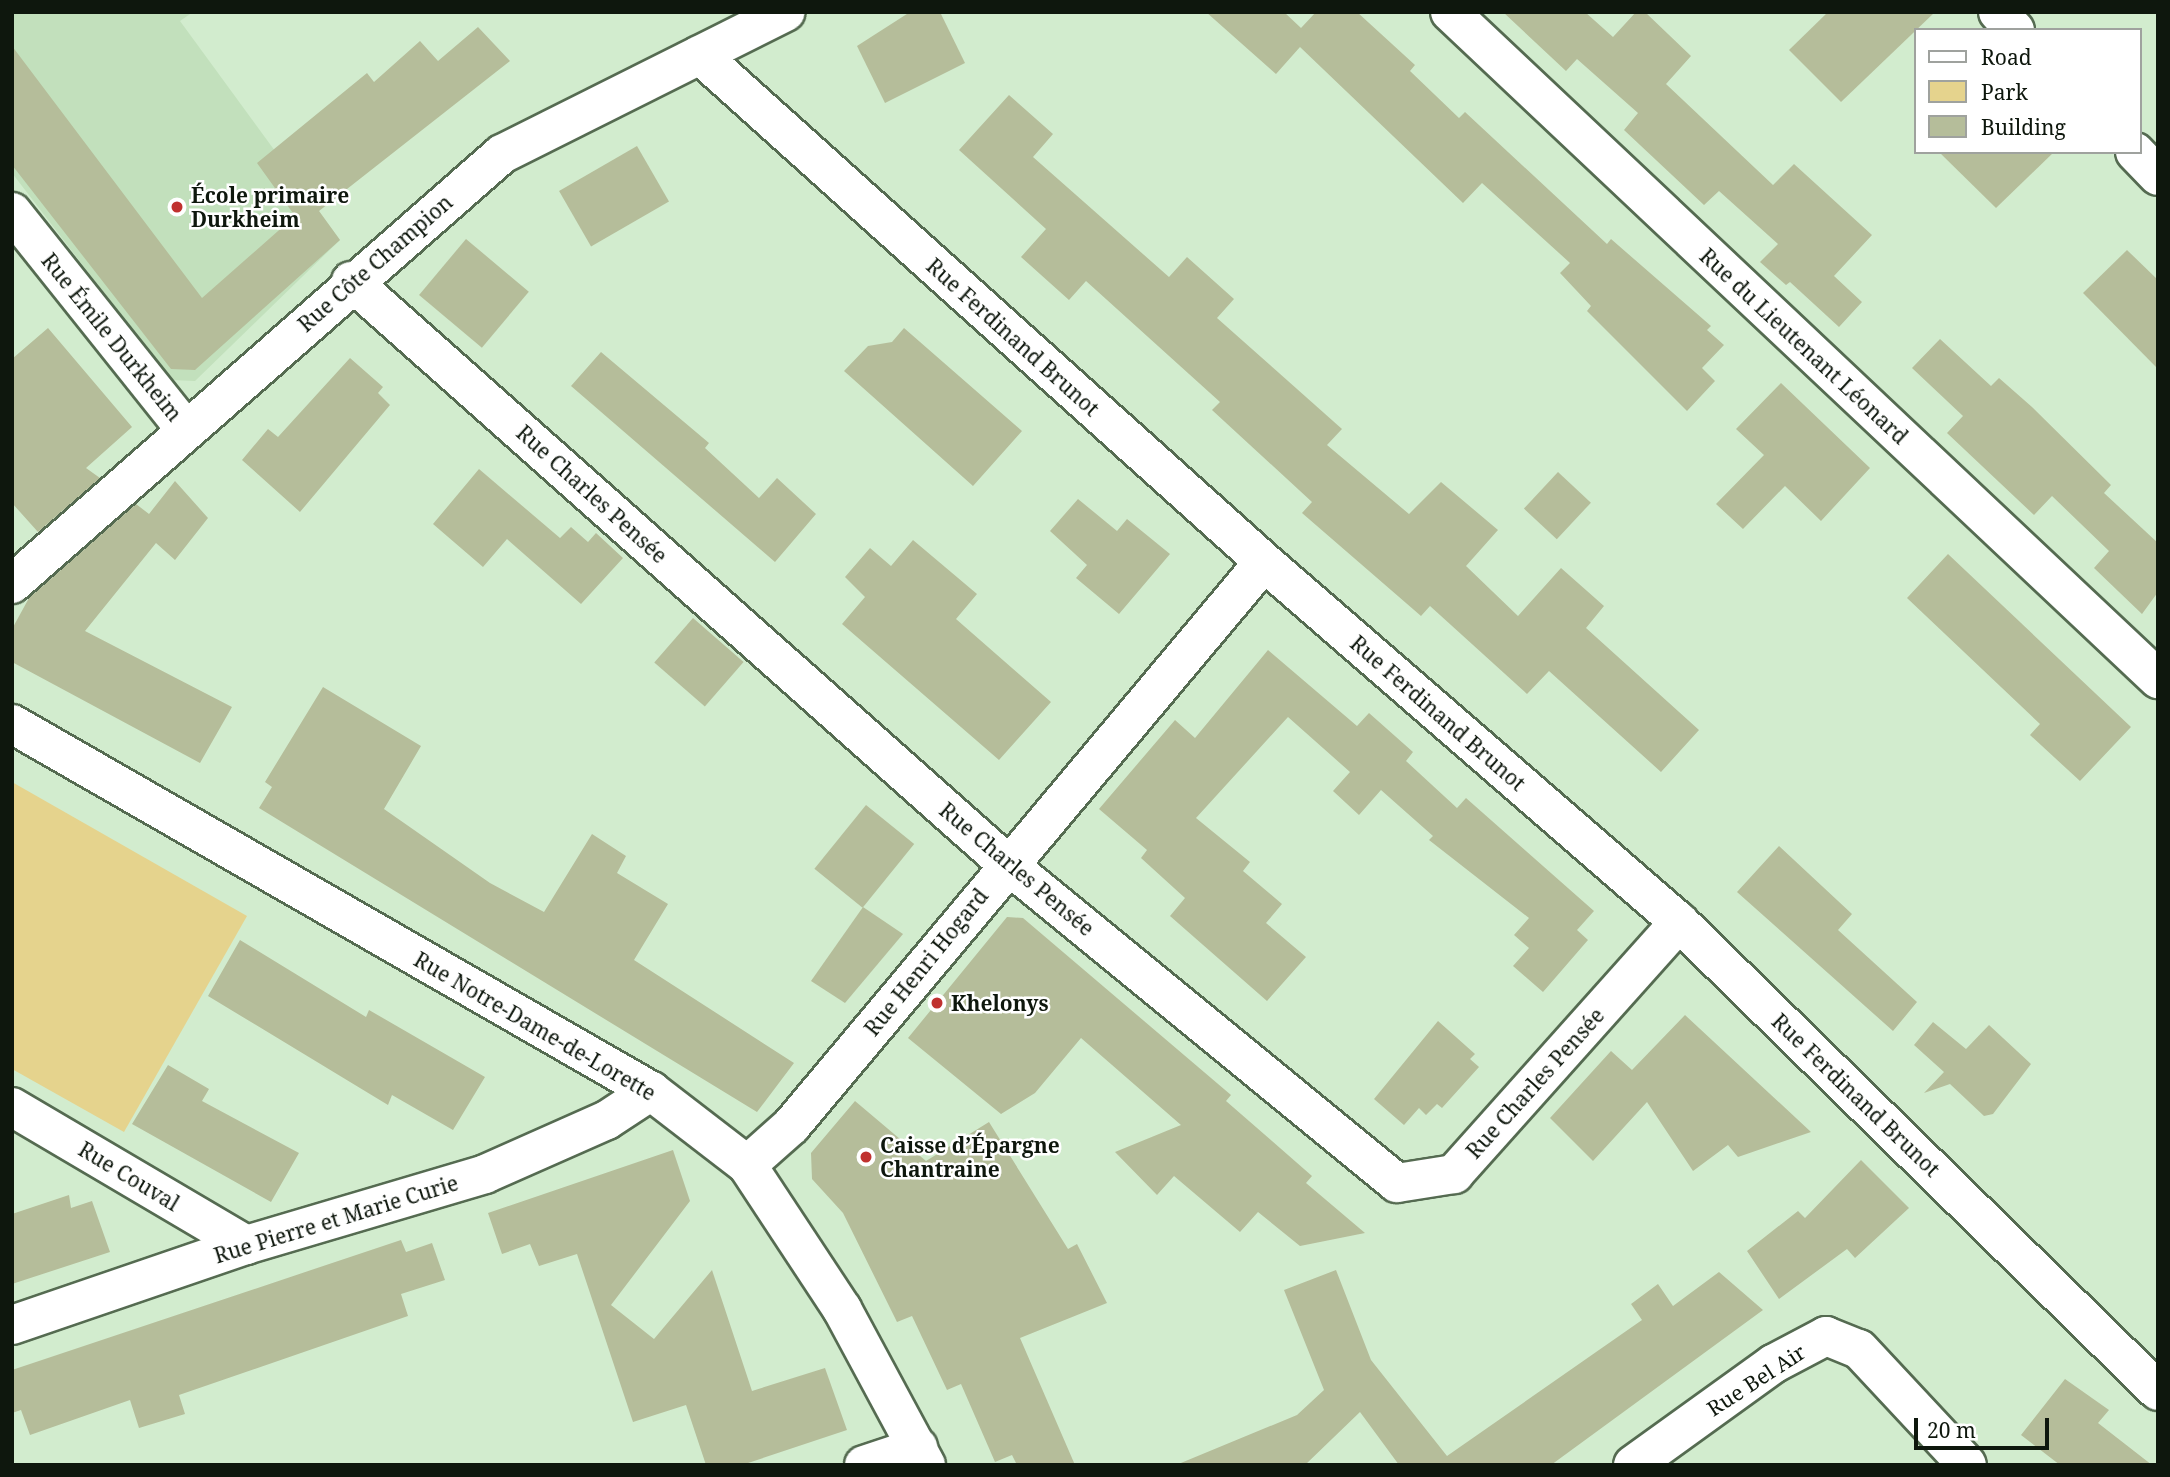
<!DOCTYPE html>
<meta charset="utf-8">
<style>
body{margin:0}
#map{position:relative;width:2170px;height:1477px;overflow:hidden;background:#d2ecce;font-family:"Noto Serif",serif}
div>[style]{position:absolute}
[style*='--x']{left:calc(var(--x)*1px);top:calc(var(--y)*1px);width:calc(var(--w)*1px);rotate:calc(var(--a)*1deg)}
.built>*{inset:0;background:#c2e0bc}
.green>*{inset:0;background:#e5d38d}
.building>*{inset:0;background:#b5bd9a;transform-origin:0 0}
.roads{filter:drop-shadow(2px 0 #556b51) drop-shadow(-2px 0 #556b51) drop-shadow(0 2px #556b51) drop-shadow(0 -2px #556b51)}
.street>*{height:38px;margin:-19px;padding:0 19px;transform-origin:19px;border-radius:19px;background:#fff}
.secondary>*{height:38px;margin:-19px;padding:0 19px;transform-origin:19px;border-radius:19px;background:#fff}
.dots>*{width:19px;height:19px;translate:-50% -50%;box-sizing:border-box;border:4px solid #fff;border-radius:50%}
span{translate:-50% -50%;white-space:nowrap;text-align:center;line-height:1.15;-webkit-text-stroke:5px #fff;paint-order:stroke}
.poi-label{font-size:21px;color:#0e170d;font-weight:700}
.left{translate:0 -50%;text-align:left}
.street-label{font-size:21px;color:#0e170d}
.frame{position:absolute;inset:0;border:14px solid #0e170d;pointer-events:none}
.legend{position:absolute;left:1914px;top:28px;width:228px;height:126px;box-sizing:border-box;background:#fff;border:2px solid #9fa29e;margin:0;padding:9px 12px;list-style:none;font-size:21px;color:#0e170d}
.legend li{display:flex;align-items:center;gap:14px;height:35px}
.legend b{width:35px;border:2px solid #9fa29e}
.scale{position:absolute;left:1914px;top:1418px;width:135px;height:32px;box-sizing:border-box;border:4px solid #0e170d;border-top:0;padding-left:9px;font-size:21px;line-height:24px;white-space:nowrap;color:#0e170d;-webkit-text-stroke:5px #fff;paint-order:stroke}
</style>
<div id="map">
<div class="built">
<div style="clip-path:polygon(12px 12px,193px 12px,180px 21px,340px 240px,195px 381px,171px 380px,12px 173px)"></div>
</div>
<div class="green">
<div style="clip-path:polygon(12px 782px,247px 916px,124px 1132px,12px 1069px)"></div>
</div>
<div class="building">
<div style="clip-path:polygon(910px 12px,940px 12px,965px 63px,885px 103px,857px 46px)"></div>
<div style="clip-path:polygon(1206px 12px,1284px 12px,1301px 28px,1316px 12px,1357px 12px,1415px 65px,1410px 71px,1459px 118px,1465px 112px,1607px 244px,1611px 239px,1711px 326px,1707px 330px,1724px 345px,1702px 368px,1715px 381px,1687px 411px,1587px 311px,1591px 306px,1560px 273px,1570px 263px,1482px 183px,1463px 203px,1300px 47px,1276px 74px)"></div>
<div style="clip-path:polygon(1503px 12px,1585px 12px,1613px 37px,1636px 12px,1645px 12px,1691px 56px,1666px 84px,1773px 185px,1794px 164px,1872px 235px,1834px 276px,1862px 302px,1839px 327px,1790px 282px,1786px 285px,1760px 262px,1778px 244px,1719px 191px,1704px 205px,1624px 130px,1638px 113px,1577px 59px,1566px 71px)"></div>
<div style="clip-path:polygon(1828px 12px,1935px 12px,1841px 102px,1789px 50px)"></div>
<div style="clip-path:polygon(478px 27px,510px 61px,319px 211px,340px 240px,195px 370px,171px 369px,12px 165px,12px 46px,202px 298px,295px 216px,257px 163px,367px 73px,374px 82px,420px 41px,438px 61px)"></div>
<div style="clip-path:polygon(1009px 95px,1053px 134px,1033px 157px,1169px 277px,1187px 257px,1234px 299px,1217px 318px,1342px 429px,1327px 445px,1409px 514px,1441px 482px,1498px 530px,1466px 566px,1518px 616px,1561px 568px,1604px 606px,1586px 628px,1699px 730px,1661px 772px,1549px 671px,1527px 694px,1430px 606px,1421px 616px,1302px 513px,1312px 502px,1212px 410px,1220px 402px,1086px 281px,1069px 300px,1021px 257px,1046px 229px,959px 150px)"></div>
<div style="left:637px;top:146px;width:64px;height:90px;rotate:60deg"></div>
<div style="clip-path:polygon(1939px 152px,2054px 152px,1996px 208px)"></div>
<div style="left:466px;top:239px;width:82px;height:73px;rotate:40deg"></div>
<div style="clip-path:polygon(2127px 250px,2158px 280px,2158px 369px,2083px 293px)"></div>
<div style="clip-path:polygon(48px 328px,132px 427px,86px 468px,100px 478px,38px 532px,12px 503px,12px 359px)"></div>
<div style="clip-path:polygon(904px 328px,1022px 431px,973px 486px,844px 371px,868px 346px,892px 342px)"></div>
<div style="clip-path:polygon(1940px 339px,1991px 386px,1999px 378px,2032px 407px,2111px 485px,2104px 493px,2158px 543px,2158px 592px,2142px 614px,2094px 568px,2109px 551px,2052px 496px,2034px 515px,1947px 433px,1963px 416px,1912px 368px)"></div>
<div style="clip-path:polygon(601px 352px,709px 443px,705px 448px,759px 498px,777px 478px,816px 514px,775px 562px,571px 386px)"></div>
<div style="clip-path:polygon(350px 358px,383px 387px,378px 393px,390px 405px,300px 512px,242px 460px,268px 429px,278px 437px)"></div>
<div style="clip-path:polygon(1781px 383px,1870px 468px,1821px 521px,1785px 486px,1743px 529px,1716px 504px,1764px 455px,1736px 429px)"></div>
<div style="clip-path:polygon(479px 469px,560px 538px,571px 527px,588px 542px,596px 533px,623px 558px,581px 604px,507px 539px,483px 567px,433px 524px)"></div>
<div style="left:1558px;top:472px;width:45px;height:50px;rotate:43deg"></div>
<div style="clip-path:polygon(175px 481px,208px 518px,175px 560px,156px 543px,85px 631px,232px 707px,200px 763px,12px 662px,12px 629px,29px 598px,136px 504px,149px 514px)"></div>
<div style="clip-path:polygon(1078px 499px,1117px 531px,1127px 519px,1170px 554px,1119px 614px,1076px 578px,1087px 565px,1050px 531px)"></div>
<div style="clip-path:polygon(913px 540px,977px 594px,956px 619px,1051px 702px,999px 760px,842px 624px,865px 597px,845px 577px,870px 548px,891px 566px)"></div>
<div style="clip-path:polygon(1948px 554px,2131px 727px,2080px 781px,2030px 735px,2040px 724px,1907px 598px)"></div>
<div style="left:693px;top:618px;width:67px;height:59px;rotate:41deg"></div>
<div style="clip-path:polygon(1268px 650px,1357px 726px,1369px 713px,1413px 752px,1406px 761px,1457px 808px,1466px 798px,1594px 911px,1577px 930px,1588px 940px,1543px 992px,1513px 966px,1529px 948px,1514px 935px,1529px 918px,1429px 840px,1433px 836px,1381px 790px,1359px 815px,1333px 791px,1350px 772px,1288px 717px,1196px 818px,1250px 862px,1243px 871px,1282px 904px,1266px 923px,1306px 957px,1267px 1001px,1170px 916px,1185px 898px,1141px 858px,1147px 850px,1099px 809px,1175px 720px,1195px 738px)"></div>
<div style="clip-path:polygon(323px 687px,421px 746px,384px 809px,490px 883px,544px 912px,592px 834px,626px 856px,617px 873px,668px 904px,634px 960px,794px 1063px,757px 1112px,259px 808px,272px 787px,265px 782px)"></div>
<div style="left:866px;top:805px;width:62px;height:82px;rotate:39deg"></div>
<div style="clip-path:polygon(1779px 846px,1852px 914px,1838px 930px,1917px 1002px,1893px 1031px,1737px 892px)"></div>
<div style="clip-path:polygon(863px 907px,903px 934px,845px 1003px,811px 981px)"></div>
<div style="clip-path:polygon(1007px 917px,1023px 918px,1231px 1095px,1226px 1101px,1312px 1176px,1306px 1183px,1365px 1233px,1300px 1246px,1258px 1212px,1240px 1232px,1174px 1176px,1157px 1195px,1115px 1152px,1181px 1125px,1081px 1038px,1035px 1093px,1001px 1114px,908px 1038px)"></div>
<div style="clip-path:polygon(240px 940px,366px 1017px,369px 1010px,485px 1077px,453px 1130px,392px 1095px,388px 1105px,208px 996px)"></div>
<div style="clip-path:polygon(1685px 1015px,1811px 1132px,1738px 1157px,1728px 1145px,1693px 1171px,1647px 1102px,1593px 1161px,1550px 1118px,1611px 1051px,1632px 1070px)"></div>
<div style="clip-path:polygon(1438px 1021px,1475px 1054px,1470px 1059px,1479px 1067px,1442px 1108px,1437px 1104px,1426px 1115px,1419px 1108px,1404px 1125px,1374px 1099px)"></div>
<div style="clip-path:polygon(1933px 1022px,1966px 1049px,1989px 1025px,2031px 1064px,1993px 1114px,1984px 1116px,1950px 1084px,1924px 1093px,1944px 1072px,1914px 1045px)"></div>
<div style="clip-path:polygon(168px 1065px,209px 1089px,202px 1101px,299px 1153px,271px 1202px,132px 1124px)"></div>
<div style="clip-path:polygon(855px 1101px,926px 1161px,989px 1122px,1068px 1249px,1077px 1244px,1107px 1303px,1020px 1338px,1075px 1465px,1017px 1465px,1012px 1455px,995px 1462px,961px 1384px,947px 1390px,912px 1316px,897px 1322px,843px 1213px,812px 1179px,811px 1153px)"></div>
<div style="clip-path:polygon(673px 1150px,690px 1201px,611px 1305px,654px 1339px,712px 1270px,752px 1391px,825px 1368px,847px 1430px,742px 1465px,706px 1465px,686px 1405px,633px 1422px,577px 1254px,539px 1266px,530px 1244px,502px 1254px,488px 1213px)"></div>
<div style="clip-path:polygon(1861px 1160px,1909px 1208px,1855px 1258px,1847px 1249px,1779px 1299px,1747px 1251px,1798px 1211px,1805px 1218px)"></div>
<div style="clip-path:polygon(69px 1195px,71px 1208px,92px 1201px,110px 1252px,12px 1284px,12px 1214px)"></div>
<div style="clip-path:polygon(401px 1240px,406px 1252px,432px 1243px,445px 1280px,401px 1294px,408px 1316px,179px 1395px,185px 1414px,139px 1428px,130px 1400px,30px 1435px,21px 1410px,12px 1413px,12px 1370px)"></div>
<div style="clip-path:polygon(1336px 1270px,1371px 1360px,1447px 1456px,1642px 1320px,1631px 1304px,1658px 1284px,1673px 1306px,1719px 1272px,1763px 1310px,1551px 1465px,1399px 1465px,1360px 1412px,1305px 1465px,1176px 1465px,1297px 1415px,1324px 1390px,1284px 1290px)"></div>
<div style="clip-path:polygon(2065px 1379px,2109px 1410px,2098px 1423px,2152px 1465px,2060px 1465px,2021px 1435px)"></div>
</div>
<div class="roads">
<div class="street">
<div style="--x:1450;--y:12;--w:973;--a:43.29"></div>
<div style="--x:1998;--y:12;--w:25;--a:47"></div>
<div style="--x:700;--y:55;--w:758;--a:41.95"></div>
<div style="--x:1264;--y:562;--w:549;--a:40.94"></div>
<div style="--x:1679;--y:922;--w:670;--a:44.4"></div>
<div style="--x:2135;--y:152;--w:33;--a:46"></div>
<div style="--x:12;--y:212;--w:278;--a:51.4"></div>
<div style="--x:351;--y:281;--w:876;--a:41.62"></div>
<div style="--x:1006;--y:863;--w:505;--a:39.3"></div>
<div style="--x:1397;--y:1183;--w:58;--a:-9"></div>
<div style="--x:1454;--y:1174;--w:338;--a:-48.2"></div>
<div style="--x:12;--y:584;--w:652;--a:-41.27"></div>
<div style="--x:502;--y:154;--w:317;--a:-26.6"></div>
<div style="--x:12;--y:1107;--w:272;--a:30.5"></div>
<div style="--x:747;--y:1165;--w:59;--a:-41.6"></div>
<div style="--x:791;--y:1126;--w:736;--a:-50.02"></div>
<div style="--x:12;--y:1325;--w:247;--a:-18.9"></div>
<div style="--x:246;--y:1245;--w:249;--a:-16.5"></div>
<div style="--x:485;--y:1174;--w:133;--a:-23.9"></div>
<div style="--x:607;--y:1120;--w:53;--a:-33.4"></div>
<div style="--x:864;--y:1465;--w:57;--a:-18.4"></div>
<div style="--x:1633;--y:1465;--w:173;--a:-35.8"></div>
<div style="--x:1773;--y:1364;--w:60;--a:-27.8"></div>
<div style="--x:1826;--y:1336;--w:35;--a:22"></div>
<div style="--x:1859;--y:1349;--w:158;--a:47"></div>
</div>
<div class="secondary">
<div style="--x:12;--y:724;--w:737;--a:29.87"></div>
<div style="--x:651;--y:1091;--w:121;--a:37.6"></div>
<div style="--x:747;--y:1165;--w:173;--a:56.6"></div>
<div style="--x:842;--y:1309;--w:177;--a:61.7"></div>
</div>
</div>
<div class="dots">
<div style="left:177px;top:207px;background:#c0312f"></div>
<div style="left:937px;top:1003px;background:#c0312f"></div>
<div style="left:866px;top:1157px;background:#c0312f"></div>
</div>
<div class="poi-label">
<span class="left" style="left:191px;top:207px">École primaire<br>Durkheim</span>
<span class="left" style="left:951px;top:1003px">Khelonys</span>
<span class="left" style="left:880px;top:1157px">Caisse d’Épargne<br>Chantraine</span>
</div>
<div class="street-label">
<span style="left:375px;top:263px;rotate:-41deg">Rue Côte Champion</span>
<span style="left:112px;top:337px;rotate:51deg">Rue Émile Durkheim</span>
<span style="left:1013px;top:337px;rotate:42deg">Rue Ferdinand Brunot</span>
<span style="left:1804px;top:346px;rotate:43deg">Rue du Lieutenant Léonard</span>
<span style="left:592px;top:494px;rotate:42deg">Rue Charles Pensée</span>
<span style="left:1438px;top:713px;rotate:41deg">Rue Ferdinand Brunot</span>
<span style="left:1017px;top:869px;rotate:40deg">Rue Charles Pensée</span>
<span style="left:926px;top:962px;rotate:-51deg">Rue Henri Hogard</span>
<span style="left:535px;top:1026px;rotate:30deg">Rue Notre-Dame-de-Lorette</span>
<span style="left:1535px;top:1083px;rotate:-48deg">Rue Charles Pensée</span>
<span style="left:1856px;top:1095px;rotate:44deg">Rue Ferdinand Brunot</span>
<span style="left:129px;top:1176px;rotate:31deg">Rue Couval</span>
<span style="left:336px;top:1219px;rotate:-17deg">Rue Pierre et Marie Curie</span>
<span style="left:1756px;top:1380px;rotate:-33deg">Rue Bel Air</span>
</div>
<div class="frame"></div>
<ul class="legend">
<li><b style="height:9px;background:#fff"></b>Road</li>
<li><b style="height:19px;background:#e5d38d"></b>Park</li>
<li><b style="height:19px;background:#b5bd9a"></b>Building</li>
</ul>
<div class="scale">20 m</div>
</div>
